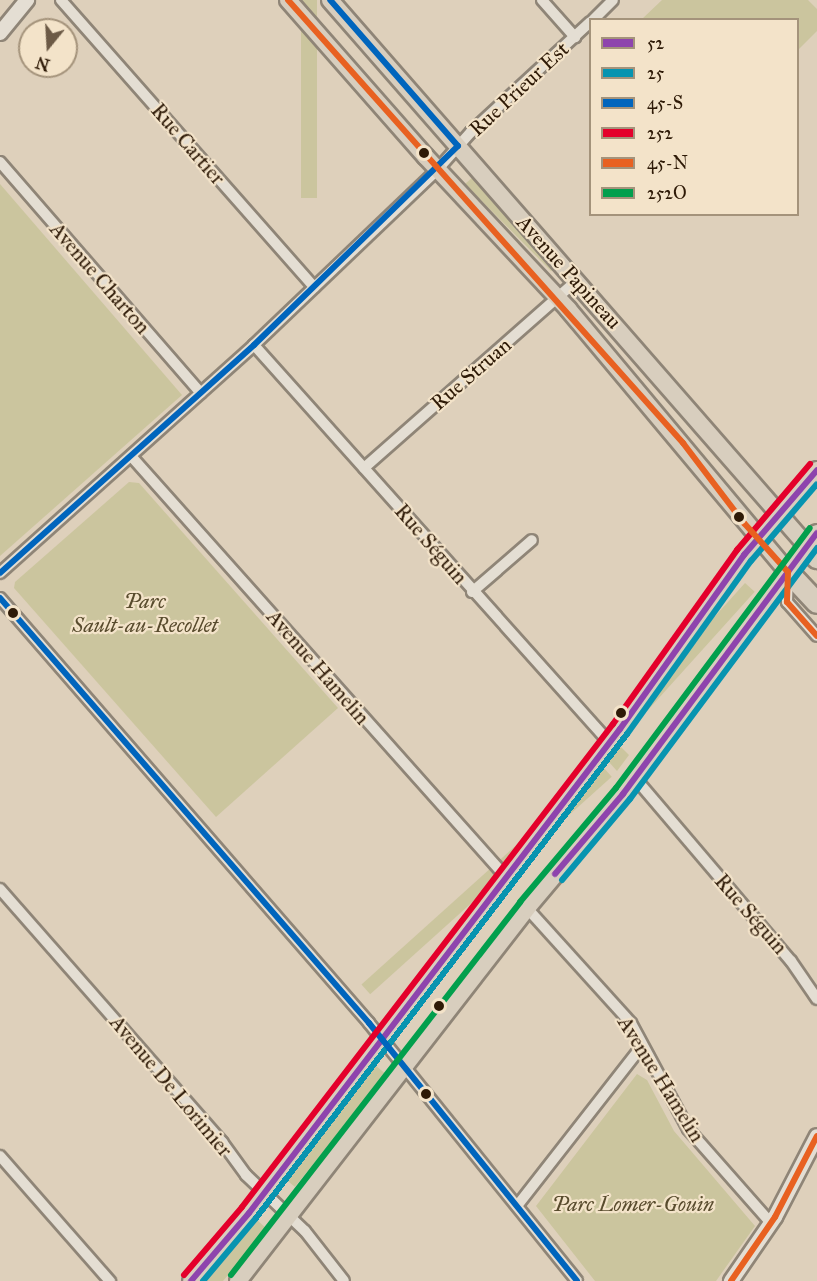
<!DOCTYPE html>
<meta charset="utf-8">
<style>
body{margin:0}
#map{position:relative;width:817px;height:1281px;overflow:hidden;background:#ded0bb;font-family:"IM FELL Great Primer",serif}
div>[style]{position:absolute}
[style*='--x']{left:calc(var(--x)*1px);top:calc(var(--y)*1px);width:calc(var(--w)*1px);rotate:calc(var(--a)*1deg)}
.green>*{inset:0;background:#cbc59e;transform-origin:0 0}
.roads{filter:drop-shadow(2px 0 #8f8577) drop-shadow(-2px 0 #8f8577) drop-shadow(0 2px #8f8577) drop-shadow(0 -2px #8f8577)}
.minor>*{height:10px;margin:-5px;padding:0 5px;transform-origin:5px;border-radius:5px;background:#e4ded3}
.tertiary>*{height:14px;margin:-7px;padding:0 7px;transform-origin:7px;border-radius:7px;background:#e4ded3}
.primary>*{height:16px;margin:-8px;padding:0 8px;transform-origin:8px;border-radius:8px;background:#d8cebe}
.motorway>*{height:20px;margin:-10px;padding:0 10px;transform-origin:10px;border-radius:10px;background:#d8cebe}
.bus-1>*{height:6px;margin:-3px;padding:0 3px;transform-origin:3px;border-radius:3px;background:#8e44ad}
.bus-2>*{height:6px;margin:-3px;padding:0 3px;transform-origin:3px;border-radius:3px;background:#0794b0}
.bus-3>*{height:6px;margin:-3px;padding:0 3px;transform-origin:3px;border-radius:3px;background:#0065bd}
.bus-4>*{height:6px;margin:-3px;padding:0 3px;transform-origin:3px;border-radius:3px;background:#e4002b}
.bus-5>*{height:6px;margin:-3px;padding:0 3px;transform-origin:3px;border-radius:3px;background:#e86121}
.bus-6>*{height:6px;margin:-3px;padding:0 3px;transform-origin:3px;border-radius:3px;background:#029f4d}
.dots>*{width:16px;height:16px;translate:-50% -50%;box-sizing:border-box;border:3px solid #f3e3c9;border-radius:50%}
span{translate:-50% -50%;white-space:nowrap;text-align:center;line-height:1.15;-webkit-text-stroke:4.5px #f3e3c9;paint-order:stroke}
.street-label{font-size:21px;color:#2e1a07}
.park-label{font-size:21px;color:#584b2d;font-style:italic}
.legend{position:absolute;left:589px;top:18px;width:210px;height:198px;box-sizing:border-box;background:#f3e3c9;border:2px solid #a4937b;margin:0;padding:8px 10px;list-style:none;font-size:18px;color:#2e1a07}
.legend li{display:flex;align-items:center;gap:12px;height:30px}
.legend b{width:30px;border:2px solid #a4937b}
.north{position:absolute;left:18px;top:18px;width:60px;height:60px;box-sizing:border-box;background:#f3e3c9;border:2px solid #a4937b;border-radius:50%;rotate:198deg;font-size:16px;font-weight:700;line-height:24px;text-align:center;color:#2e1a07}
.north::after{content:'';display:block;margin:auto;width:21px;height:27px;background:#6c5a46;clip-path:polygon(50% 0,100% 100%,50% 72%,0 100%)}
</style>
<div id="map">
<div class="green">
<div style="left:301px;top:0;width:16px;height:198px"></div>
<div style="clip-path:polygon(662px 0,808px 0,817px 9px,817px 31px,798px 50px,798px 20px,642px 19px)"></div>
<div style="clip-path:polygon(473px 177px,554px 269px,551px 271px,465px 184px)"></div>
<div style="clip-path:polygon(0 184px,182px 395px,0 556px)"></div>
<div style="clip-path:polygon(129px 482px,139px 483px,338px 708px,216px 817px,14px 588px,15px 582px)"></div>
<div style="left:745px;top:583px;width:13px;height:198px;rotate:42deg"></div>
<div style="clip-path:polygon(620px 746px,629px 755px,617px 771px,608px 761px)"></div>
<div style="left:603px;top:767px;width:13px;height:325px;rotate:48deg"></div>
<div style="left:376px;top:1066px;width:13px;height:145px;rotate:39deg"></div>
<div style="clip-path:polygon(637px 1074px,647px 1080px,674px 1131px,755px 1226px,716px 1281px,595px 1281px,536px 1206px)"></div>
<div style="clip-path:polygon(257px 1220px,267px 1229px,240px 1261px,223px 1281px,205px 1281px)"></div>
</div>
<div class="roads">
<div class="minor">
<div style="--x:61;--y:0;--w:383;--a:48.6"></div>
<div style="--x:542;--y:0;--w:50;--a:48.3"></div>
<div style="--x:593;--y:20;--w:28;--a:-45"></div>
<div style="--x:0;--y:162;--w:306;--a:49"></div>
<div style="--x:254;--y:345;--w:533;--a:48.2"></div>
<div style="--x:131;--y:456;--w:564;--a:48.31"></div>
<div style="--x:364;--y:468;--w:284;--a:-41.4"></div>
<div style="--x:0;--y:573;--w:341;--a:-41.9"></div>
<div style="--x:254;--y:345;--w:255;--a:-43.7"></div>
<div style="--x:438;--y:169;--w:50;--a:-48.3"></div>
<div style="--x:471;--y:132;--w:162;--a:-42.7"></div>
<div style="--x:788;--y:573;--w:29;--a:92"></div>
<div style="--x:787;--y:602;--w:45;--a:48.6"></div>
<div style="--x:472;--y:592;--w:79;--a:-40.9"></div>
<div style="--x:0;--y:598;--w:563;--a:49.03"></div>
<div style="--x:369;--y:1023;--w:331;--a:51.1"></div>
<div style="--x:635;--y:778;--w:240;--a:49.6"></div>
<div style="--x:791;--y:961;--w:46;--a:55.6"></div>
<div style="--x:0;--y:889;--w:337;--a:48.7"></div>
<div style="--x:222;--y:1142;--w:41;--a:54"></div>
<div style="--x:246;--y:1175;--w:81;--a:43.5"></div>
<div style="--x:305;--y:1231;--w:63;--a:52"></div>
<div style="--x:527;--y:908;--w:155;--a:47.9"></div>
<div style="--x:631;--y:1023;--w:120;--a:61.7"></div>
<div style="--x:688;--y:1129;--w:125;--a:48.6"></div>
<div style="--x:0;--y:1156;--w:167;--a:48.7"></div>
<div style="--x:517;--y:1206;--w:203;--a:-52"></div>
</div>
<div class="tertiary">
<div style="--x:0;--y:33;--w:43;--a:-50.7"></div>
<div style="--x:731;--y:1281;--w:78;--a:-55.5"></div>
<div style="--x:775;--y:1217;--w:91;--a:-62.6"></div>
</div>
<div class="primary">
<div style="--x:288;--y:0;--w:209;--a:48.7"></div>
<div style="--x:426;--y:157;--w:208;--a:46.9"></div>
<div style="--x:568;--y:309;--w:343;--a:50.1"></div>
<div style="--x:330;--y:0;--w:725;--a:48.86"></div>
<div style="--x:191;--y:1281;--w:89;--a:-49.5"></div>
<div style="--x:249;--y:1213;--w:610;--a:-52.53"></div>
<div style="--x:620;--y:729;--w:214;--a:-54.5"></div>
<div style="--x:744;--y:555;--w:112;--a:-49.3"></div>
<div style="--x:238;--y:1281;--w:472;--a:-52.2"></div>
<div style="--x:527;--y:908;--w:149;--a:-49.9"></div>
<div style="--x:623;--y:794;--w:325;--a:-53.4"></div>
</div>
<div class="motorway">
<div style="--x:807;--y:546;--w:16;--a:50"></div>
<div style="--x:788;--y:572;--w:42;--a:46.9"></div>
</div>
</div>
<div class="bus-1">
<div style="--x:555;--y:874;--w:105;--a:-49.6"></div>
<div style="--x:623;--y:794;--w:325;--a:-53.4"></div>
<div style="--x:191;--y:1281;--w:89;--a:-49.5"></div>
<div style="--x:249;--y:1213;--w:610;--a:-52.53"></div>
<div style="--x:620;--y:729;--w:214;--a:-54.5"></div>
<div style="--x:744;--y:555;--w:112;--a:-49.3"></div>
</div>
<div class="bus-2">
<div style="--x:562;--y:880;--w:106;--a:-50"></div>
<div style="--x:630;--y:799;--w:313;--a:-53.3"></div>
<div style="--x:203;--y:1281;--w:82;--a:-49.9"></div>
<div style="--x:256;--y:1218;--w:610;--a:-52.53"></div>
<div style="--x:627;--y:734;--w:213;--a:-54.4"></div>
<div style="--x:751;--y:561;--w:101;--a:-49.4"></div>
</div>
<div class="bus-3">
<div style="--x:0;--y:573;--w:341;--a:-41.9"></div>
<div style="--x:254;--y:345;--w:285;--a:-44.3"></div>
<div style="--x:458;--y:146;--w:194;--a:-131.2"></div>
<div style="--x:0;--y:598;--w:563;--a:49.03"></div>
<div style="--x:369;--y:1023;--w:331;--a:51.1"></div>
</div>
<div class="bus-4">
<div style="--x:184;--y:1275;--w:89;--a:-49.5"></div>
<div style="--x:242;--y:1207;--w:609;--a:-52.47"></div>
<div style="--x:613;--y:724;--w:214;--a:-54.5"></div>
<div style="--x:737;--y:550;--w:113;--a:-49.7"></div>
</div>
<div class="bus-5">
<div style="--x:288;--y:0;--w:594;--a:48.28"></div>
<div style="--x:683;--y:443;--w:101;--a:52.7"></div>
<div style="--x:744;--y:523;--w:66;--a:48.1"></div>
<div style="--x:788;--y:572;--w:30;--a:92"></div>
<div style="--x:787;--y:602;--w:45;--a:48.6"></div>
<div style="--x:731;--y:1281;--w:78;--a:-55.5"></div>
<div style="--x:775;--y:1217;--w:91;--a:-62.6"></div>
</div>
<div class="bus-6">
<div style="--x:231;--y:1275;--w:472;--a:-52.2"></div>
<div style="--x:520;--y:902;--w:149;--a:-49.9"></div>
<div style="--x:616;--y:788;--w:324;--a:-53.3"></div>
</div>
<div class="dots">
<div style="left:424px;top:153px;background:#2e1a07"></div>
<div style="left:739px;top:517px;background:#2e1a07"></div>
<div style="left:13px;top:613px;background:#2e1a07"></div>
<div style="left:621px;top:713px;background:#2e1a07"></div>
<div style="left:439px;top:1006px;background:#2e1a07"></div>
<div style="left:426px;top:1094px;background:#2e1a07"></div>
</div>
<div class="street-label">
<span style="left:519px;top:89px;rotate:-43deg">Rue Prieur Est</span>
<span style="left:188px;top:144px;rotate:49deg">Rue Cartier</span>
<span style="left:569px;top:272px;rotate:48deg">Avenue Papineau</span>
<span style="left:100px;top:278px;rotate:49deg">Avenue Charton</span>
<span style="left:471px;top:374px;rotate:-41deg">Rue Struan</span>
<span style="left:431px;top:544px;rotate:49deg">Rue Séguin</span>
<span style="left:318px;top:667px;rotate:49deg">Avenue Hamelin</span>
<span style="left:751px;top:914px;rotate:49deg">Rue Séguin</span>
<span style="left:661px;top:1079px;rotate:58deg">Avenue Hamelin</span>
<span style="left:171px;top:1086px;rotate:50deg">Avenue De Lorimier</span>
</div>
<div class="park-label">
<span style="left:145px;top:613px">Parc<br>Sault-au-Recollet</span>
<span style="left:633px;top:1204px">Parc Lomer-Gouin</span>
</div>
<ul class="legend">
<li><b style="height:8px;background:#8e44ad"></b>52</li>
<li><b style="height:8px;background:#0794b0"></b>25</li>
<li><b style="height:8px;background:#0065bd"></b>45-S</li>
<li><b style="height:8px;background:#e4002b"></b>252</li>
<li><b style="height:8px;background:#e86121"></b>45-N</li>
<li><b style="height:8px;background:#029f4d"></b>252O</li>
</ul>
<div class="north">N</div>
</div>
